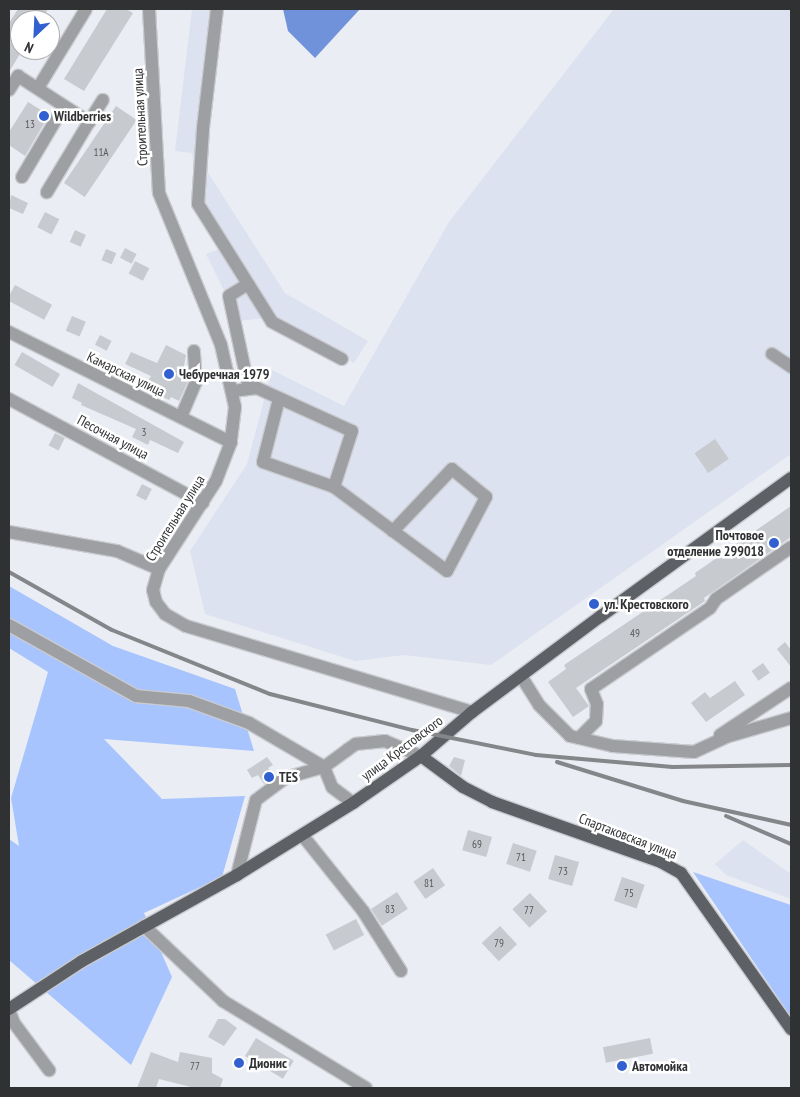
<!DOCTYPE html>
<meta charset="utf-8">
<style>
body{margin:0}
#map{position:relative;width:800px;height:1097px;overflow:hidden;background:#eaedf3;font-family:"PT Sans Narrow",sans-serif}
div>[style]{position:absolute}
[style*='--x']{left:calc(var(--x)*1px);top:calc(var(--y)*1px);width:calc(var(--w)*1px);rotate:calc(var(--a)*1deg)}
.built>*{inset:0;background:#dce2ef}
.green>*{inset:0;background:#a8c4ff}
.water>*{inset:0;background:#7092da}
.building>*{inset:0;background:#c7cacf;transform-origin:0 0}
.roads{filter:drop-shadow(1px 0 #c9cbd0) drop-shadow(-1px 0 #c9cbd0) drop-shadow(0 1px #c9cbd0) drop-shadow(0 -1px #c9cbd0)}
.minor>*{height:12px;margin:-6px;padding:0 6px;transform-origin:6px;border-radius:6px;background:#9e9fa2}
.major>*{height:12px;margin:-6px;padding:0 6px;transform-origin:6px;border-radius:6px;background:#5d6064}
.rail>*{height:4px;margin:-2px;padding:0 2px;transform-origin:2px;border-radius:2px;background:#84868a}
.dots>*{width:14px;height:14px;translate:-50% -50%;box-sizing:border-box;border:2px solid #fff;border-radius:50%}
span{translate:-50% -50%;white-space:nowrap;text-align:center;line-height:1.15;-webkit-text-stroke:5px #fff;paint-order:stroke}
.number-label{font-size:11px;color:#56575a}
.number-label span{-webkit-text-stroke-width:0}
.poi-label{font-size:14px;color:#303133;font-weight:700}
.left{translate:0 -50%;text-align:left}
.right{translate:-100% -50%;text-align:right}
.street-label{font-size:14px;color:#303133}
.frame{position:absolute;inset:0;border:10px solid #303133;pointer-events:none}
.north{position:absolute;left:10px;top:10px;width:50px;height:50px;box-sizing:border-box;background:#fff;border:1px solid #acadad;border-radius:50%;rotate:205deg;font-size:14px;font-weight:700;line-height:20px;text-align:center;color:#303133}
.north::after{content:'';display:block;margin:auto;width:18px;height:22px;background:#3360d0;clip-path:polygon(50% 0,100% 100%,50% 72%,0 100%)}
</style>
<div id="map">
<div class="built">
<div style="clip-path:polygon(192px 9px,210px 9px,203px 129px,207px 171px,285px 293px,368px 341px,354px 363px,273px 317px,239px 321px,206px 254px,227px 246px,196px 184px,192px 153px,175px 151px)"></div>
<div style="clip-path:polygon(614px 9px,791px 9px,791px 454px,491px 665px,404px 655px,355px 661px,205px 614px,190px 551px,247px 464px,272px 370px,344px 406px,449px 222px)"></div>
<div style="clip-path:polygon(743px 840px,791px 874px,791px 899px,726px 875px,715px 864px)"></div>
</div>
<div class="green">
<div style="clip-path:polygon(9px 586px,113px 646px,235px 689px,254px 751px,104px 739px,162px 799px,245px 796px,222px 877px,144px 913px,172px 977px,131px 1065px,9px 960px,9px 839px,19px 846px,11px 798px,48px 672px,9px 648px)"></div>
<div style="clip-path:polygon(693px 872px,791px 905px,791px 1017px)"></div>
</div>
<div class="water">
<div style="clip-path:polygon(283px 9px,360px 9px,315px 58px,288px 31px)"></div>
</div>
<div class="building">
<div style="clip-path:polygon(18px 9px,48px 9px,41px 20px,20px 20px,20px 54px,9px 72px,9px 23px)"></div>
<div style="clip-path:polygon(107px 9px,126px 9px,133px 13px,84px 91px,64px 79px)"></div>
<div style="clip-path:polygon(28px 102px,49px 115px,25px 156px,9px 145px,9px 132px)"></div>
<div style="left:116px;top:106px;width:25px;height:93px;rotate:34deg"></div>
<div style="clip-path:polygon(11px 195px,28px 203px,23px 214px,9px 208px)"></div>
<div style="left:45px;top:212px;width:16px;height:17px;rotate:27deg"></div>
<div style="left:75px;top:230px;width:12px;height:13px;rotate:24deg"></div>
<div style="left:125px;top:248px;width:13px;height:11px;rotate:27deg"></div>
<div style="left:106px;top:249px;width:11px;height:12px;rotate:22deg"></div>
<div style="left:135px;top:261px;width:16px;height:14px;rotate:27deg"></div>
<div style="left:15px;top:285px;width:42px;height:17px;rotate:28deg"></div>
<div style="left:72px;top:316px;width:15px;height:16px;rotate:23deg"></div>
<div style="left:100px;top:335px;width:13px;height:11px;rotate:27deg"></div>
<div style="clip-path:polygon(166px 345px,186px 355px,183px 372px,187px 374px,188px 381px,179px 401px,171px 397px,169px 400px,144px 388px,151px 376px,125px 364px,131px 352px,157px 363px)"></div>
<div style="left:22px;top:352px;width:44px;height:15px;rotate:30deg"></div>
<div style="clip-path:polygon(78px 383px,184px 442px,178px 453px,150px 440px,148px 445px,132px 437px,136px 429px,81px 405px,82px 403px,72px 398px)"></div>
<div style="left:55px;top:433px;width:11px;height:14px;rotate:27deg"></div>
<div style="left:715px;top:439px;width:24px;height:25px;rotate:55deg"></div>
<div style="left:142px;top:484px;width:11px;height:13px;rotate:27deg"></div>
<div style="clip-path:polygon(791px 506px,791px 537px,704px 598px,705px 601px,576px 688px,589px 706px,573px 717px,548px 682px,566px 669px,564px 665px,696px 576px,695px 573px)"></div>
<div style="clip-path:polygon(785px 642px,791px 650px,791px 667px,777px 649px)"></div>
<div style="left:763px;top:663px;width:12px;height:14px;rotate:55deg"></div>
<div style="clip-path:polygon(735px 681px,745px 695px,706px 722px,691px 703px,705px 692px,710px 698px)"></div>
<div style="clip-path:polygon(267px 757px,273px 765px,268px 768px,274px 776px,264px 784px,258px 775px,252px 778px,247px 770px)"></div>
<div style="clip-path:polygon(454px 757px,465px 760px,461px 776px,449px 766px)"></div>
<div style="left:468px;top:830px;width:25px;height:21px;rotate:16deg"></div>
<div style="left:513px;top:843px;width:25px;height:22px;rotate:18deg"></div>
<div style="left:555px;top:855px;width:25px;height:25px;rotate:16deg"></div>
<div style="left:433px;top:868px;width:21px;height:24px;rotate:55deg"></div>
<div style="left:622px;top:877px;width:24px;height:25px;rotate:19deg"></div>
<div style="left:397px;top:892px;width:20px;height:31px;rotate:57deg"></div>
<div style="left:530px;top:893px;width:25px;height:24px;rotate:47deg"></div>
<div style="left:356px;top:919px;width:18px;height:34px;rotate:63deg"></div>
<div style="left:500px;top:926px;width:25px;height:25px;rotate:47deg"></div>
<div style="clip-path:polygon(218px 1019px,225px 1019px,237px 1028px,224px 1046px,208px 1037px)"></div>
<div style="left:256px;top:1038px;width:44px;height:21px;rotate:31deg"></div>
<div style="left:650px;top:1038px;width:16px;height:48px;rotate:79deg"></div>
<div style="clip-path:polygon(151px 1052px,178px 1062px,180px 1052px,212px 1058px,212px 1073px,223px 1079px,220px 1088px,195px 1088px,159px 1079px,156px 1088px,137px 1088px)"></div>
</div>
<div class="roads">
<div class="minor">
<div style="--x:149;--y:9;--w:184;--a:86.9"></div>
<div style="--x:159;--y:193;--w:164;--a:67.8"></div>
<div style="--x:221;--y:345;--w:64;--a:77.3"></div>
<div style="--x:235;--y:407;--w:35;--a:97"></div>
<div style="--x:231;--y:442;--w:42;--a:111"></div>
<div style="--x:216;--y:481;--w:105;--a:122.9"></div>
<div style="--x:159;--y:569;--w:22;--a:106"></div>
<div style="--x:153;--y:590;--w:12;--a:76"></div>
<div style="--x:156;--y:602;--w:15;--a:53"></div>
<div style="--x:165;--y:614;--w:24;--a:30"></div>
<div style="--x:186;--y:626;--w:299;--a:16.7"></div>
<div style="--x:217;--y:9;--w:121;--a:96.7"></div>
<div style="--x:203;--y:129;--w:75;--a:93.8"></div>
<div style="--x:198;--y:204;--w:139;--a:57.9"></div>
<div style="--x:272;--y:322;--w:79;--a:27.9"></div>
<div style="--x:38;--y:88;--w:92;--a:-58.7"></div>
<div style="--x:9;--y:90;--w:17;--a:-57"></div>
<div style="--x:18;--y:76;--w:85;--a:32.9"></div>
<div style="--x:89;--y:122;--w:82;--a:121"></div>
<div style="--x:89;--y:122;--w:26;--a:-58"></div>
<div style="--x:22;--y:177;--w:82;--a:-59.4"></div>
<div style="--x:248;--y:284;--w:22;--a:148"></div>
<div style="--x:229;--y:296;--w:95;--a:77.9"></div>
<div style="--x:9;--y:332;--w:248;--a:26.4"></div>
<div style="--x:772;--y:354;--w:23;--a:34"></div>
<div style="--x:233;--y:391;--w:24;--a:-7"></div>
<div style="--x:257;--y:388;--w:104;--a:24.4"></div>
<div style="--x:352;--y:431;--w:59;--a:107.8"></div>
<div style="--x:334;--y:487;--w:74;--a:36.7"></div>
<div style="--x:393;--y:531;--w:67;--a:36.5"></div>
<div style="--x:447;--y:571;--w:84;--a:-62.2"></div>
<div style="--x:486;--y:497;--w:44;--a:-140.5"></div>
<div style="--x:452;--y:469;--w:86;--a:133.6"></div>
<div style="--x:9;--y:399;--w:220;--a:28.2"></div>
<div style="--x:279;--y:399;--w:65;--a:104.3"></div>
<div style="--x:263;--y:462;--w:75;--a:19.4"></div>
<div style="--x:181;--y:417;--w:38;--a:-67"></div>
<div style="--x:196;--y:382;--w:31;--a:-94"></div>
<div style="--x:9;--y:532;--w:110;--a:10"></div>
<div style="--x:117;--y:551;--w:46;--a:23.2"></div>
<div style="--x:9;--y:625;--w:145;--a:29.2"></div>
<div style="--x:136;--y:696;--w:53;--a:5.4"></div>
<div style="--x:189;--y:701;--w:64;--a:20.1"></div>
<div style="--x:249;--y:723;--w:87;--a:30.4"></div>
<div style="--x:521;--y:676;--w:34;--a:58"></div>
<div style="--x:539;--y:705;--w:44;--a:45"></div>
<div style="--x:570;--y:736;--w:44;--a:13.1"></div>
<div style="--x:613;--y:746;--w:81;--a:4.2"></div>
<div style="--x:694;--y:752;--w:35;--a:-25"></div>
<div style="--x:726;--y:737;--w:68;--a:-16.3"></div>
<div style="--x:720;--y:735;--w:85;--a:-33.5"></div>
<div style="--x:579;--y:738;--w:24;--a:-45"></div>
<div style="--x:596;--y:721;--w:17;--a:-87"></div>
<div style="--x:597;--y:704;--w:16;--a:-112"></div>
<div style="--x:591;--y:689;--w:144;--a:-34.2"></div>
<div style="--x:710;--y:608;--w:11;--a:-56"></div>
<div style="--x:716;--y:599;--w:91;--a:-34.7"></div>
<div style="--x:353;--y:803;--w:26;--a:-143"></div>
<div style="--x:332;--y:787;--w:22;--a:-112"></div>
<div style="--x:324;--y:767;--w:29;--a:-36"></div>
<div style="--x:347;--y:750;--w:11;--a:-34"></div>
<div style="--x:356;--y:744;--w:29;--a:-6"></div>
<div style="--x:385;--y:741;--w:39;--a:23"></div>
<div style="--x:303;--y:836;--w:96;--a:51.3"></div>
<div style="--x:363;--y:911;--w:71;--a:57.7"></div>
<div style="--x:237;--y:875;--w:77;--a:-75.8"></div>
<div style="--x:256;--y:800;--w:36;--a:-37"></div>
<div style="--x:285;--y:778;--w:41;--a:-15.8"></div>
<div style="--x:144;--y:926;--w:109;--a:43.5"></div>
<div style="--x:223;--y:1001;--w:167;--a:31.3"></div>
<div style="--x:9;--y:1010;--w:14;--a:69"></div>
<div style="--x:14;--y:1023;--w:59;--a:53.3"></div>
</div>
<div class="major">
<div style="--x:421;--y:756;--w:52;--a:36.4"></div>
<div style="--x:463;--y:787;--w:33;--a:27"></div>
<div style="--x:492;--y:802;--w:179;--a:19.5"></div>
<div style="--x:661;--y:862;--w:23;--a:29"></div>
<div style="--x:681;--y:873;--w:191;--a:54.8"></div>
<div style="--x:9;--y:1009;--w:87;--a:-33.3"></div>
<div style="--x:82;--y:961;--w:177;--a:-29"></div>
<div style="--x:237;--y:875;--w:137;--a:-31.8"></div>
<div style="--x:353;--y:803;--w:83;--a:-34.7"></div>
<div style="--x:421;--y:756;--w:67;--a:-40.8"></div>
<div style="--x:472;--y:712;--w:161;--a:-36.7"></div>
<div style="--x:601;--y:616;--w:235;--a:-36"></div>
</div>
</div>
<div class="rail">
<div style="--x:9;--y:572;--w:118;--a:29.4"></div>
<div style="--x:112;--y:630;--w:170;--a:22.1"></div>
<div style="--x:270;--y:694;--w:146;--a:14.2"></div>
<div style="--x:412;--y:730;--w:126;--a:11.4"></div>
<div style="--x:536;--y:755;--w:137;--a:5"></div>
<div style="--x:672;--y:767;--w:119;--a:-1"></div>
<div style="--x:557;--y:762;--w:132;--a:17.2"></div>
<div style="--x:683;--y:801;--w:111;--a:12.5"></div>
<div style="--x:726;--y:816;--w:71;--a:23.3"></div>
</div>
<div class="dots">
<div style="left:44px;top:116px;background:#3360d0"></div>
<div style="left:169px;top:374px;background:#3360d0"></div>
<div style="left:774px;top:543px;background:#3360d0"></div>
<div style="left:594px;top:604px;background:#3360d0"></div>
<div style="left:269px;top:777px;background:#3360d0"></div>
<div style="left:239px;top:1063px;background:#3360d0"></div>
<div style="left:622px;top:1066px;background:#3360d0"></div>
</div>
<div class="number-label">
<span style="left:30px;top:124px">13</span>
<span style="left:101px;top:152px">11А</span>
<span style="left:144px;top:432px">3</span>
<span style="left:635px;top:633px">49</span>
<span style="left:477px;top:844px">69</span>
<span style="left:521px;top:857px">71</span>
<span style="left:563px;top:871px">73</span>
<span style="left:429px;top:883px">81</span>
<span style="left:629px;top:893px">75</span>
<span style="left:390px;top:909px">83</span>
<span style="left:529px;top:910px">77</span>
<span style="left:499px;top:943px">79</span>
<span style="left:195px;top:1066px">77</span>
</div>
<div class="poi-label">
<span class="left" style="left:54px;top:116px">Wildberries</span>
<span class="left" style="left:179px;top:374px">Чебуречная 1979</span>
<span class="right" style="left:764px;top:543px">Почтовое<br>отделение 299018</span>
<span class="left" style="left:604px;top:604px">ул. Крестовского</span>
<span class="left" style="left:279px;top:777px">TES</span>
<span class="left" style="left:249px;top:1063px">Дионис</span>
<span class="left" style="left:632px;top:1066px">Автомойка</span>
</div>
<div class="street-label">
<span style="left:140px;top:117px;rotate:-93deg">Строительная улица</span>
<span style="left:126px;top:374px;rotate:26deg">Камарская улица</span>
<span style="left:113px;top:437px;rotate:28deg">Песочная улица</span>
<span style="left:175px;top:518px;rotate:-58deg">Строительная улица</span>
<span style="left:402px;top:748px;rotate:-37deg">улица Крестовского</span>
<span style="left:628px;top:836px;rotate:21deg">Спартаковская улица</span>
</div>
<div class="frame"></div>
<div class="north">N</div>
</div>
